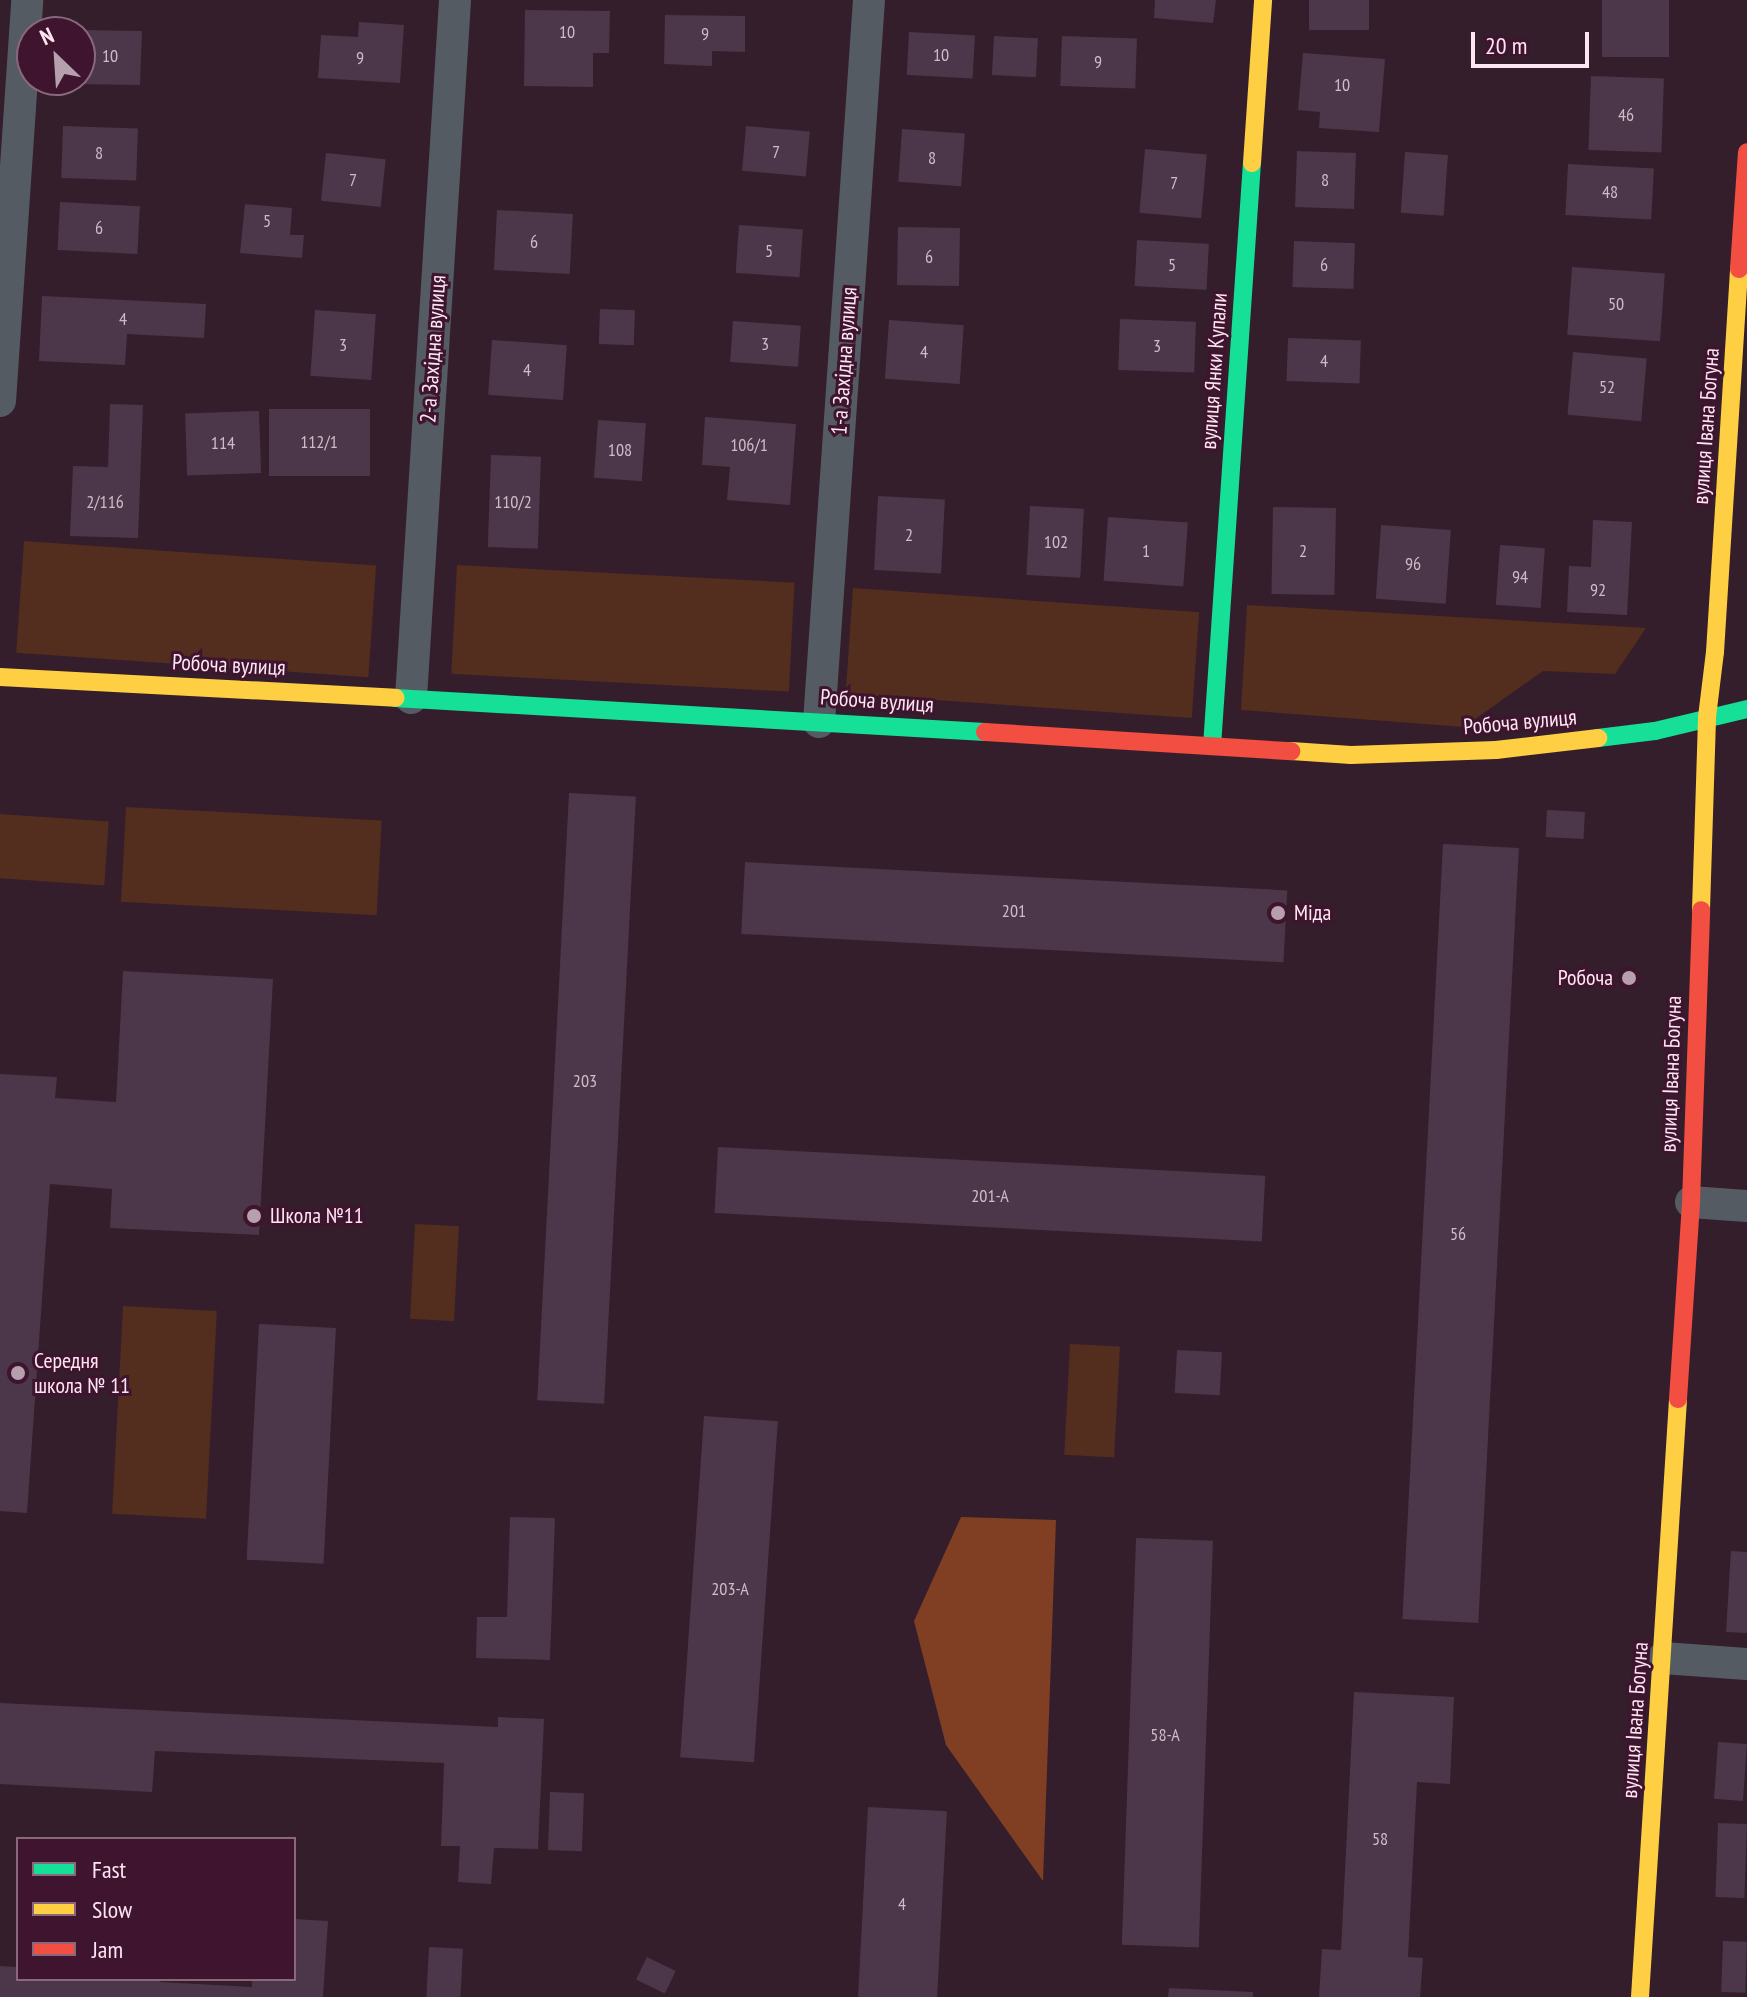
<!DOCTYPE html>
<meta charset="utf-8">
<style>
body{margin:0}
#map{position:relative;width:1747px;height:1997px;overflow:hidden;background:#341e2c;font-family:"PT Sans Narrow",sans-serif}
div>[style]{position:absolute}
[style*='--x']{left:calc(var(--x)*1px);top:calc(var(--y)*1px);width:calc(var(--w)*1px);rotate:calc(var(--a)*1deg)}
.green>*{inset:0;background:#532d1e;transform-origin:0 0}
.forest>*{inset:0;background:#803f22}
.building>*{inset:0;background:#4b3749;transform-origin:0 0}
.street>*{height:32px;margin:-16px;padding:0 16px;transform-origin:16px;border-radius:16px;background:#555b62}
.fast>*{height:18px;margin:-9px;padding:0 9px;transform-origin:9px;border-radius:9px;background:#16e098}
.slow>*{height:18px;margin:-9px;padding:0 9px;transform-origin:9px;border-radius:9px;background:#ffcf43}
.jam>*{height:18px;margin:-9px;padding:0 9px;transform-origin:9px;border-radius:9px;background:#f24e42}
.dots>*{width:22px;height:22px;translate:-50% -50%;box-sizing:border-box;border:4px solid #3e142e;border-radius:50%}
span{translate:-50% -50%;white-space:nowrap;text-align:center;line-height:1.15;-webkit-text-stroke:6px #3e142e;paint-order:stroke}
.number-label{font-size:18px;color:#d0bac8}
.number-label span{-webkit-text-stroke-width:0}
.street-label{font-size:22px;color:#fde6f2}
.poi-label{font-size:22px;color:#fde6f2}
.left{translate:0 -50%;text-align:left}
.right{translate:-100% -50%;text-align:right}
.legend{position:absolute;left:16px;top:1837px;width:280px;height:144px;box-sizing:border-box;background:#3e142e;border:2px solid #8a687c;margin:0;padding:10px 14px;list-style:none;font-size:24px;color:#fde6f2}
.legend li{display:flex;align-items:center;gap:16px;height:40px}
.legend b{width:40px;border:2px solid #8a687c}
.north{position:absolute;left:16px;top:16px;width:80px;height:80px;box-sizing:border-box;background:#3e142e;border:2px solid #8a687c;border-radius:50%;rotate:335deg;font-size:22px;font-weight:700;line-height:32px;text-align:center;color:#fde6f2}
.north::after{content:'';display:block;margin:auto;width:28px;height:36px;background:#b7a0ad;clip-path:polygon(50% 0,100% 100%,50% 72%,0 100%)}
.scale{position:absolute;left:1471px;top:32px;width:118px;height:36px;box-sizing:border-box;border:4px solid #fde6f2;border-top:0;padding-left:10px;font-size:24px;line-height:28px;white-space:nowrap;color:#fde6f2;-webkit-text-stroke:6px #3e142e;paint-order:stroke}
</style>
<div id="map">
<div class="green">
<div style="left:24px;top:541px;width:353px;height:112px;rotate:4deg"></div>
<div style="left:457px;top:565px;width:338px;height:109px;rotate:3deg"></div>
<div style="left:853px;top:588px;width:347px;height:106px;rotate:4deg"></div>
<div style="clip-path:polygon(1247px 605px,1646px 628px,1615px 674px,1543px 671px,1464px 727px,1241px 710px)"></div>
<div style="left:126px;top:807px;width:256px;height:95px;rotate:3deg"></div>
<div style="left:0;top:814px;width:109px;height:64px;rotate:4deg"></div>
<div style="left:415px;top:1224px;width:44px;height:95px;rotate:3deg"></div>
<div style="left:123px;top:1306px;width:94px;height:208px;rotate:3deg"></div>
<div style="left:1070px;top:1344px;width:50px;height:111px;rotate:3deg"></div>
</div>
<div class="forest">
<div style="clip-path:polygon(961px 1517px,1056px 1520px,1043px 1881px,946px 1745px,914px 1621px)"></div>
</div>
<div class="building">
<div style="clip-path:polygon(1155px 0,1216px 0,1213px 23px,1154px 18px)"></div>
<div style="left:1309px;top:0;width:60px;height:30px"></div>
<div style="left:1602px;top:0;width:67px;height:57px"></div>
<div style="clip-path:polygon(525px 10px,610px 11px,609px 53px,593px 53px,593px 87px,524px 86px)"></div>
<div style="clip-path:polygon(665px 15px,745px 16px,745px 52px,712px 51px,712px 66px,664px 64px)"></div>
<div style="clip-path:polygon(359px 22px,404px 25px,400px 83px,318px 78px,321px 35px,358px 37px)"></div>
<div style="clip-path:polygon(80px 30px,142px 31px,140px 85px,74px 84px,74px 80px,80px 80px)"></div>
<div style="left:909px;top:32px;width:66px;height:43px;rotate:3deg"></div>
<div style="left:994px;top:36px;width:44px;height:39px;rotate:3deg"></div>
<div style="left:1062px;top:36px;width:75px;height:50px;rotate:2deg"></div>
<div style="clip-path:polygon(1303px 53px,1385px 59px,1379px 132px,1319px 128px,1320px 112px,1298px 110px)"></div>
<div style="left:1591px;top:76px;width:73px;height:74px;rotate:2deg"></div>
<div style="left:63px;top:126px;width:75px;height:52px;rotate:2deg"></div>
<div style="left:746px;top:126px;width:64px;height:45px;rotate:5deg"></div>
<div style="left:902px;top:129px;width:63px;height:53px;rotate:4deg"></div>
<div style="left:1145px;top:149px;width:62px;height:64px;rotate:5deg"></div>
<div style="left:1297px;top:151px;width:59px;height:56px;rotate:2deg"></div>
<div style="left:1405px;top:152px;width:43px;height:61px;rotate:4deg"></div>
<div style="left:326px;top:153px;width:60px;height:48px;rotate:6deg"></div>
<div style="left:1568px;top:164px;width:86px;height:51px;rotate:3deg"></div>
<div style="left:60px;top:202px;width:80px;height:48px;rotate:3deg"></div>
<div style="clip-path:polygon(245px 204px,292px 208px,290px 235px,304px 235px,302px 258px,240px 253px)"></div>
<div style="left:497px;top:210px;width:76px;height:60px;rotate:3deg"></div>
<div style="left:739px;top:225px;width:64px;height:48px;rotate:4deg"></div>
<div style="left:898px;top:227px;width:62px;height:58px;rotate:1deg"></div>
<div style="left:1137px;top:240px;width:72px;height:46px;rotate:3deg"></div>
<div style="left:1294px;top:241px;width:61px;height:46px;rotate:2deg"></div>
<div style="left:1572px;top:267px;width:93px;height:68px;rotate:4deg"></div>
<div style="clip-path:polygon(42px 296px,206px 304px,204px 338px,127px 334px,125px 365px,39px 361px)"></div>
<div style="left:600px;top:309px;width:35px;height:35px;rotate:2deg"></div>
<div style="left:315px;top:310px;width:61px;height:66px;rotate:4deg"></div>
<div style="left:1120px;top:319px;width:76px;height:51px;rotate:2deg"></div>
<div style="left:889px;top:320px;width:75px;height:59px;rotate:4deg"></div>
<div style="left:733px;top:321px;width:68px;height:41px;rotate:4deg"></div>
<div style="left:1288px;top:338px;width:73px;height:43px;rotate:2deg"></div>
<div style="left:492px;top:340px;width:75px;height:55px;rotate:4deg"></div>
<div style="left:1573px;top:352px;width:74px;height:63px;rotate:5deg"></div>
<div style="clip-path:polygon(110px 404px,143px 405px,138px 538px,70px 536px,73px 466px,108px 467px)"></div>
<div style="left:269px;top:409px;width:101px;height:67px"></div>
<div style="left:259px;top:411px;width:62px;height:74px;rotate:88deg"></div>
<div style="clip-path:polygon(705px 417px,796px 424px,790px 505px,727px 500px,730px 467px,702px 465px)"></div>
<div style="left:598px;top:420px;width:48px;height:58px;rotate:4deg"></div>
<div style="left:491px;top:455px;width:50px;height:92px;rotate:2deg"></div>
<div style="left:878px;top:496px;width:67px;height:74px;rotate:3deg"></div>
<div style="left:1030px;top:506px;width:54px;height:69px;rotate:3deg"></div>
<div style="left:1273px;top:507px;width:63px;height:87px;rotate:1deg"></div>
<div style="left:1108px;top:517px;width:80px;height:64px;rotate:4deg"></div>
<div style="clip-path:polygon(1593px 520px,1632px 522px,1627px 615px,1567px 612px,1569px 566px,1591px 567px)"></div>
<div style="left:1381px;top:525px;width:70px;height:74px;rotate:4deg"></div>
<div style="left:1500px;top:545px;width:45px;height:60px;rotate:4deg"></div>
<div style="left:569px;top:793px;width:67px;height:608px;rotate:3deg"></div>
<div style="left:1547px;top:810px;width:38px;height:27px;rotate:3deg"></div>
<div style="left:1443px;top:844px;width:76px;height:776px;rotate:3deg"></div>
<div style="left:745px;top:862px;width:543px;height:72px;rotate:3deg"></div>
<div style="clip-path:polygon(123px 971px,273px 979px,259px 1235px,110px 1228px,112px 1189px,50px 1184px,27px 1513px,0 1511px,0 1074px,57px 1077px,55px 1098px,116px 1102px)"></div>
<div style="left:718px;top:1147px;width:548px;height:66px;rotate:3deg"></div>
<div style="left:259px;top:1324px;width:77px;height:236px;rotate:3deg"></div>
<div style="left:1177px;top:1350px;width:45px;height:43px;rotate:3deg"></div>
<div style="left:704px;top:1416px;width:74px;height:342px;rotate:4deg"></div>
<div style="clip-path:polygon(510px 1517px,555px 1518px,550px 1660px,476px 1658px,477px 1617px,507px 1617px)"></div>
<div style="left:1136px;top:1538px;width:77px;height:407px;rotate:2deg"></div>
<div style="clip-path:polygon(1731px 1551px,1747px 1552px,1747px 1633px,1726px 1632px)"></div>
<div style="clip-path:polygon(1354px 1692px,1454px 1697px,1450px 1784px,1417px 1782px,1408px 1957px,1423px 1958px,1420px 1997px,1319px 1997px,1322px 1949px,1341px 1950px)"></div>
<div style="clip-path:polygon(0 1703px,498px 1727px,498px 1717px,544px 1719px,538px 1849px,494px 1848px,491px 1884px,458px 1882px,460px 1846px,441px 1846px,444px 1763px,155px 1751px,152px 1792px,0 1784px)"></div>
<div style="left:1718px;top:1742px;width:29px;height:57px;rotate:4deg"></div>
<div style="left:550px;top:1792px;width:34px;height:58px;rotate:2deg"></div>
<div style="left:868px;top:1807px;width:79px;height:190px;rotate:3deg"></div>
<div style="left:1718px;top:1823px;width:29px;height:74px;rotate:2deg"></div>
<div style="clip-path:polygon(294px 1919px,328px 1921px,323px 1997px,0 1997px,0 1966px,18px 1967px,18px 1979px,160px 1979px,160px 1982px,252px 1987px,252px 1979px,294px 1979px)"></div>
<div style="left:1723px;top:1941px;width:24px;height:51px;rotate:2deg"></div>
<div style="left:429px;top:1947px;width:34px;height:50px;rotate:3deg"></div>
<div style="left:647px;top:1957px;width:32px;height:25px;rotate:26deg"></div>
<div style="clip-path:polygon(1169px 1988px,1253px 1992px,1253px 1997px,1168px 1997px)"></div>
</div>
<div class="street">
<div style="--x:0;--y:401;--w:402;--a:-86.1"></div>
<div style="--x:411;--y:698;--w:699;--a:-86.39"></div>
<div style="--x:819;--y:722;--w:724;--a:-86.04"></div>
<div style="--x:1691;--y:1202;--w:56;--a:4.1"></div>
<div style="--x:1663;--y:1658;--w:84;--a:4.1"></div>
</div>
<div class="fast">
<div style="--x:395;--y:698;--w:591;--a:3.3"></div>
<div style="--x:1598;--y:738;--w:57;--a:-7"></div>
<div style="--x:1655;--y:731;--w:95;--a:-13.4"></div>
<div style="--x:1212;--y:746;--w:584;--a:-86.08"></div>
</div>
<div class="slow">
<div style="--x:1252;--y:163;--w:163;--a:-86.1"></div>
<div style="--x:0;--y:677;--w:396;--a:3"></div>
<div style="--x:1291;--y:751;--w:60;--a:3.8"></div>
<div style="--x:1351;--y:755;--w:145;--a:-2"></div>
<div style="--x:1496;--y:750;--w:103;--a:-6.7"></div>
<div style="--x:1701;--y:910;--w:193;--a:-88.2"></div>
<div style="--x:1707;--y:717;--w:65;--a:-83"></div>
<div style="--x:1715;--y:652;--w:384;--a:-86.4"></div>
<div style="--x:1640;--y:1997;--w:599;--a:-86.36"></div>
</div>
<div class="jam">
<div style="--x:1739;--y:269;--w:117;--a:-86.1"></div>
<div style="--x:985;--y:732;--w:307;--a:3.6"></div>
<div style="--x:1678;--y:1399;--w:197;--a:-86.2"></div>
<div style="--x:1691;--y:1202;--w:292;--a:-88"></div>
</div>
<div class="dots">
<div style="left:1278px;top:913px;background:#b7a0ad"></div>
<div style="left:1629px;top:978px;background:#b7a0ad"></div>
<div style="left:254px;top:1216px;background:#b7a0ad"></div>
<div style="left:18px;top:1373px;background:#b7a0ad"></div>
</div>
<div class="number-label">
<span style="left:567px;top:32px">10</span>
<span style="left:705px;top:34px">9</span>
<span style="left:941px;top:55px">10</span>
<span style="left:110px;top:56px">10</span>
<span style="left:360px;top:58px">9</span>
<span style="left:1098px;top:62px">9</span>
<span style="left:1342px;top:85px">10</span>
<span style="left:1626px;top:115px">46</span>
<span style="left:776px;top:152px">7</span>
<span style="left:99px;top:153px">8</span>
<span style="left:932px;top:158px">8</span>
<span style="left:353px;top:180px">7</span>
<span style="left:1325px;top:180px">8</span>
<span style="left:1174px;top:183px">7</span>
<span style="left:1610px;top:192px">48</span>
<span style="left:267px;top:221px">5</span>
<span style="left:99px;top:228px">6</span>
<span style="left:534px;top:242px">6</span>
<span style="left:769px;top:251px">5</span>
<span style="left:929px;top:257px">6</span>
<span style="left:1172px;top:265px">5</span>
<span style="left:1324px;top:265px">6</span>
<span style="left:1616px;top:304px">50</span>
<span style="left:123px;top:319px">4</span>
<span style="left:765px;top:344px">3</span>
<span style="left:343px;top:345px">3</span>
<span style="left:1157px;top:346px">3</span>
<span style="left:924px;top:352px">4</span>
<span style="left:1324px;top:361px">4</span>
<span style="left:527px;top:370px">4</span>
<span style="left:1607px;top:387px">52</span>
<span style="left:319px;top:442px">112/1</span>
<span style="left:223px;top:443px">114</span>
<span style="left:749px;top:445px">106/1</span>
<span style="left:620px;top:450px">108</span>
<span style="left:105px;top:502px">2/116</span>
<span style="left:513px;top:502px">110/2</span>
<span style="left:909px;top:535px">2</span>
<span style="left:1056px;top:542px">102</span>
<span style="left:1146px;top:551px">1</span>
<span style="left:1303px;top:551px">2</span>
<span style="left:1413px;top:564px">96</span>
<span style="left:1520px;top:577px">94</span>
<span style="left:1598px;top:590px">92</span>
<span style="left:1014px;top:911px">201</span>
<span style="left:585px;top:1081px">203</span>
<span style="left:990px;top:1196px">201-А</span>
<span style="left:1458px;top:1234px">56</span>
<span style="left:730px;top:1589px">203-А</span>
<span style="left:1165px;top:1735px">58-А</span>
<span style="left:1380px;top:1839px">58</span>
<span style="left:902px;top:1904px">4</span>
</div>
<div class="street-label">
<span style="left:433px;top:349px;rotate:-86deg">2-а Західна вулиця</span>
<span style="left:844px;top:361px;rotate:-86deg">1-а Західна вулиця</span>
<span style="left:1214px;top:371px;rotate:-86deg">вулиця Янки Купали</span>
<span style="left:1706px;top:426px;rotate:-86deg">вулиця Івана Богуна</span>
<span style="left:229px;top:665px;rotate:3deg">Робоча вулиця</span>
<span style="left:877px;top:701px;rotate:4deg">Робоча вулиця</span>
<span style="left:1520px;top:722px;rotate:-5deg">Робоча вулиця</span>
<span style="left:1671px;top:1074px;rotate:-88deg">вулиця Івана Богуна</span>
<span style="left:1635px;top:1720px;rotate:-86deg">вулиця Івана Богуна</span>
</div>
<div class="poi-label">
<span class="left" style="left:1294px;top:913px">Міда</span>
<span class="right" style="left:1613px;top:978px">Робоча</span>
<span class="left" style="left:270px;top:1216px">Школа №11</span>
<span class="left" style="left:34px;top:1373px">Середня<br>школа № 11</span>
</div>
<ul class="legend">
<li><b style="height:10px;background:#16e098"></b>Fast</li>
<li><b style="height:10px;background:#ffcf43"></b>Slow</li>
<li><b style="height:10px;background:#f24e42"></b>Jam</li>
</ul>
<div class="north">N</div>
<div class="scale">20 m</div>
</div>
